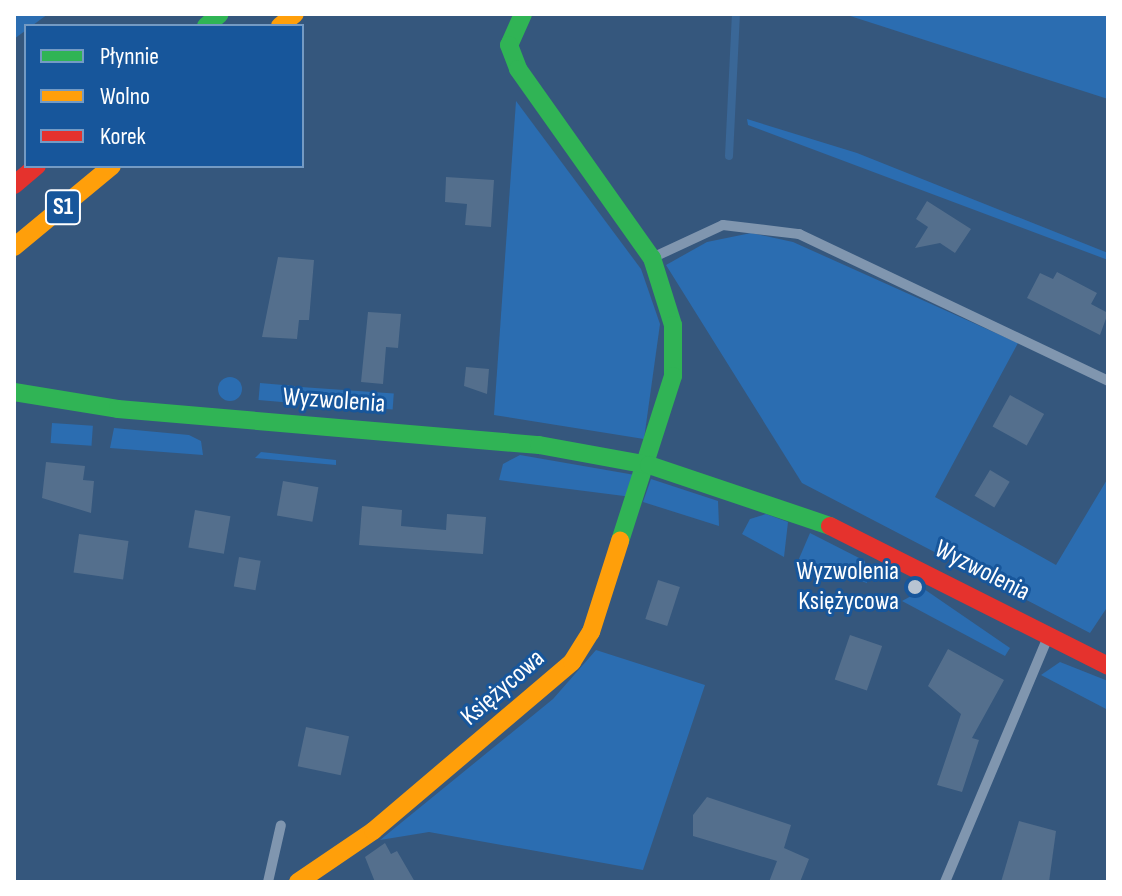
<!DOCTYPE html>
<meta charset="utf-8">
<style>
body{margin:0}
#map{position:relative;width:1122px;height:896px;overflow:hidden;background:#35577d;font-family:"Sofia Sans Condensed",sans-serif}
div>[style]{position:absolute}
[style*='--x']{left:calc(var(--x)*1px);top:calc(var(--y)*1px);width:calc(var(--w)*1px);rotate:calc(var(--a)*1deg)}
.green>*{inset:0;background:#2b6db1;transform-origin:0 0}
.round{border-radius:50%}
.stream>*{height:8px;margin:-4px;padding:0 4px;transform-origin:4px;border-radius:4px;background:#3a6797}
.building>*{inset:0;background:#546f8d;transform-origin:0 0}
.lane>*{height:10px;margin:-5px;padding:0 5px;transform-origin:5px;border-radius:5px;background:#8096af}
.fast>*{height:18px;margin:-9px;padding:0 9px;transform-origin:9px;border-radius:9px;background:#30b455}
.slow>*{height:18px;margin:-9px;padding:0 9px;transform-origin:9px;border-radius:9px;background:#ff9f0a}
.jam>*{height:18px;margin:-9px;padding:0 9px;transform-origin:9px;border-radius:9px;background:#e5322d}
.dots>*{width:22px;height:22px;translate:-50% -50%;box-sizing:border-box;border:4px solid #17569b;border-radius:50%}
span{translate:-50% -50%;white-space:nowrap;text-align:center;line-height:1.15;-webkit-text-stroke:6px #17569b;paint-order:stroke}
.shield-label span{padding:2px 6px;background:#17569b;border:2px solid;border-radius:6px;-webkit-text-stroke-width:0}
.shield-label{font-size:24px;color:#fff;font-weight:700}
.street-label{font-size:26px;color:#fff}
.poi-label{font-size:26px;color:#fff}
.right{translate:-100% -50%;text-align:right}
.frame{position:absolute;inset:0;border:16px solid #fff;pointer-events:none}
.legend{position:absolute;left:24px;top:24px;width:280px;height:144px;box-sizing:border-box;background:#17569b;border:2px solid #749ac3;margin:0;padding:10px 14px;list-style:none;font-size:24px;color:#fff}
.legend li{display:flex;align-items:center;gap:16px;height:40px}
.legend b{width:40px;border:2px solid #749ac3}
</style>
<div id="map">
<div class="green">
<div style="clip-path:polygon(14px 14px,48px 14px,14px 39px)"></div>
<div style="clip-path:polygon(844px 14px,1108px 14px,1108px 99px)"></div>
<div style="clip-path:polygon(516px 101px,641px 269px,660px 324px,644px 439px,494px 415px)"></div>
<div style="clip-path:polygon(747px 119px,857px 153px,1108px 253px,1108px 260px,748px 125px)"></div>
<div style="clip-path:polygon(751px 233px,793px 242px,1018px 343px,935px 497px,1056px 565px,1108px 478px,1108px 606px,1090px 633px,802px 483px,666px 265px,707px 242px)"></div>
<div class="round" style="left:218px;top:377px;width:24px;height:24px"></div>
<div style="left:260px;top:383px;width:35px;height:17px;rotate:5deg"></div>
<div style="left:301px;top:387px;width:93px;height:16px;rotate:4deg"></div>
<div style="left:52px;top:423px;width:41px;height:20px;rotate:4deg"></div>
<div style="clip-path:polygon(114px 428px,189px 435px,201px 441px,203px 455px,110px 448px)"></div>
<div style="clip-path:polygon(261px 452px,336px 460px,336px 465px,255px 458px)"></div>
<div style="clip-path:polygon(520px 455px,635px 475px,632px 497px,499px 480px,503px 464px)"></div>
<div style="clip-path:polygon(651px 479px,718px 501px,719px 526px,643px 502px)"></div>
<div style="clip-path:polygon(766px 514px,788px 522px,784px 557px,742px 534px,750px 519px)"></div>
<div style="clip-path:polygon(810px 533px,865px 561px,867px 583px,798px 561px)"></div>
<div style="clip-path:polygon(924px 589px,1010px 648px,1005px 656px,902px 601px)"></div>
<div style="clip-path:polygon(596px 650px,705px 685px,643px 870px,429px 832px,380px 840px,553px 699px)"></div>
<div style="clip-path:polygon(1060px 662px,1108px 681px,1108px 710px,1041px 675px)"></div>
</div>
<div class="stream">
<div style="--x:729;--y:156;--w:142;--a:-87.2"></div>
</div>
<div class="building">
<div style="clip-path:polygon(446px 177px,494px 180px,491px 227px,465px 225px,467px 204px,445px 202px)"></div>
<div style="clip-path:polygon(927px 201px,971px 229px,955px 253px,940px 243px,915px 248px,928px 227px,916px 219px)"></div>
<div style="clip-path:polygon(278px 257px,314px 260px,309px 320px,299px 320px,297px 339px,262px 337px)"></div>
<div style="clip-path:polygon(1057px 272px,1097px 293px,1091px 304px,1108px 313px,1100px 335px,1027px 298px,1040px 273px,1053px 279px)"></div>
<div style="clip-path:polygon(368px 312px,401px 314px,398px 348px,386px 347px,383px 384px,361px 382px)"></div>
<div style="clip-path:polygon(466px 367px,489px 369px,487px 394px,464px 386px)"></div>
<div style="left:1010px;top:395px;width:39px;height:36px;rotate:29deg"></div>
<div style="clip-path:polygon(46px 462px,85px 466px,83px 480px,94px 481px,91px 513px,42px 498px)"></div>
<div style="left:990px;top:470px;width:23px;height:30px;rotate:31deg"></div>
<div style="left:283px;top:481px;width:36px;height:35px;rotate:10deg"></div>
<div style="clip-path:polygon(362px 506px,402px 510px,401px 526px,446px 530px,447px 514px,486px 517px,483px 554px,359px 545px)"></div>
<div style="left:195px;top:510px;width:36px;height:38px;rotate:10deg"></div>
<div style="left:79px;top:534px;width:50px;height:39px;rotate:8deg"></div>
<div style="left:239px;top:557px;width:22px;height:30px;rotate:10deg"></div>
<div style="left:658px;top:580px;width:23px;height:41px;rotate:18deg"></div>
<div style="left:850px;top:635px;width:34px;height:47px;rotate:19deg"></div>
<div style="clip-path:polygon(948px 649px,1004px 680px,972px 738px,979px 740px,962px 792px,937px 785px,961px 714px,928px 686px)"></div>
<div style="left:306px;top:727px;width:44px;height:40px;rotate:12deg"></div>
<div style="clip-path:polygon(707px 797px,791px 825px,784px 848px,809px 859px,800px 882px,769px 882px,777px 861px,693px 836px,693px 815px)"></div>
<div style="clip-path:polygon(1019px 821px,1056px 831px,1049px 882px,1001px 882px)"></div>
<div style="clip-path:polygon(385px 843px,391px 854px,397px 851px,415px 882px,375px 882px,365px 857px)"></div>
</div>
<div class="lane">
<div style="--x:654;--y:257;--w:76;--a:-24.9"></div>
<div style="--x:723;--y:225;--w:77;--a:6.8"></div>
<div style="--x:799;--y:234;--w:342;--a:25.4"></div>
<div style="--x:268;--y:882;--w:58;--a:-77.2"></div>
<div style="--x:945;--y:882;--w:266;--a:-67.2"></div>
</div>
<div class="fast">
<div style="--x:523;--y:14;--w:34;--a:114"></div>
<div style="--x:509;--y:45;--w:26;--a:69"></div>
<div style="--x:518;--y:69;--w:232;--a:54.7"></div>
<div style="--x:652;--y:258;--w:70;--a:72.6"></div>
<div style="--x:673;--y:325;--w:51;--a:90"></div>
<div style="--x:673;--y:376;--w:173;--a:107.8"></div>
<div style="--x:206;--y:26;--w:18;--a:-41"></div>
<div style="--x:14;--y:392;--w:105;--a:9.3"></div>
<div style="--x:118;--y:409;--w:423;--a:4.9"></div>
<div style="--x:539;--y:445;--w:112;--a:10.3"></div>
<div style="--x:649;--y:465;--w:191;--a:18.6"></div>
</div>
<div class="slow">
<div style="--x:280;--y:26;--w:19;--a:-39"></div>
<div style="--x:14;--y:247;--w:127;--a:-39.6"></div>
<div style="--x:298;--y:882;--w:91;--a:-34.2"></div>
<div style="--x:373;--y:831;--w:261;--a:-40.3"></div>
<div style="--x:572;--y:662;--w:36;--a:-58"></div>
<div style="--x:591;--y:632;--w:96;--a:-72.3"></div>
</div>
<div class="jam">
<div style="--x:14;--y:185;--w:30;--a:-40"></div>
<div style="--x:830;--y:526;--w:311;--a:26.7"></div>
</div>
<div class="dots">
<div style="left:915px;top:587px;background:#b8c4d2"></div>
</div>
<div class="shield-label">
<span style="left:63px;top:207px">S1</span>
</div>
<div class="street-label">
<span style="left:334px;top:401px;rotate:4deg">Wyzwolenia</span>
<span style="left:982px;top:571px;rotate:27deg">Wyzwolenia</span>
<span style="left:503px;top:688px;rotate:-41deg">Księżycowa</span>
</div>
<div class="poi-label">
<span class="right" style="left:899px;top:587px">Wyzwolenia<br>Księżycowa</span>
</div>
<div class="frame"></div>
<ul class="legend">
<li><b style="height:10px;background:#30b455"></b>Płynnie</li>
<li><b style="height:10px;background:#ff9f0a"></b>Wolno</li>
<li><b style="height:10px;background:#e5322d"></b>Korek</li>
</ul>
</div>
